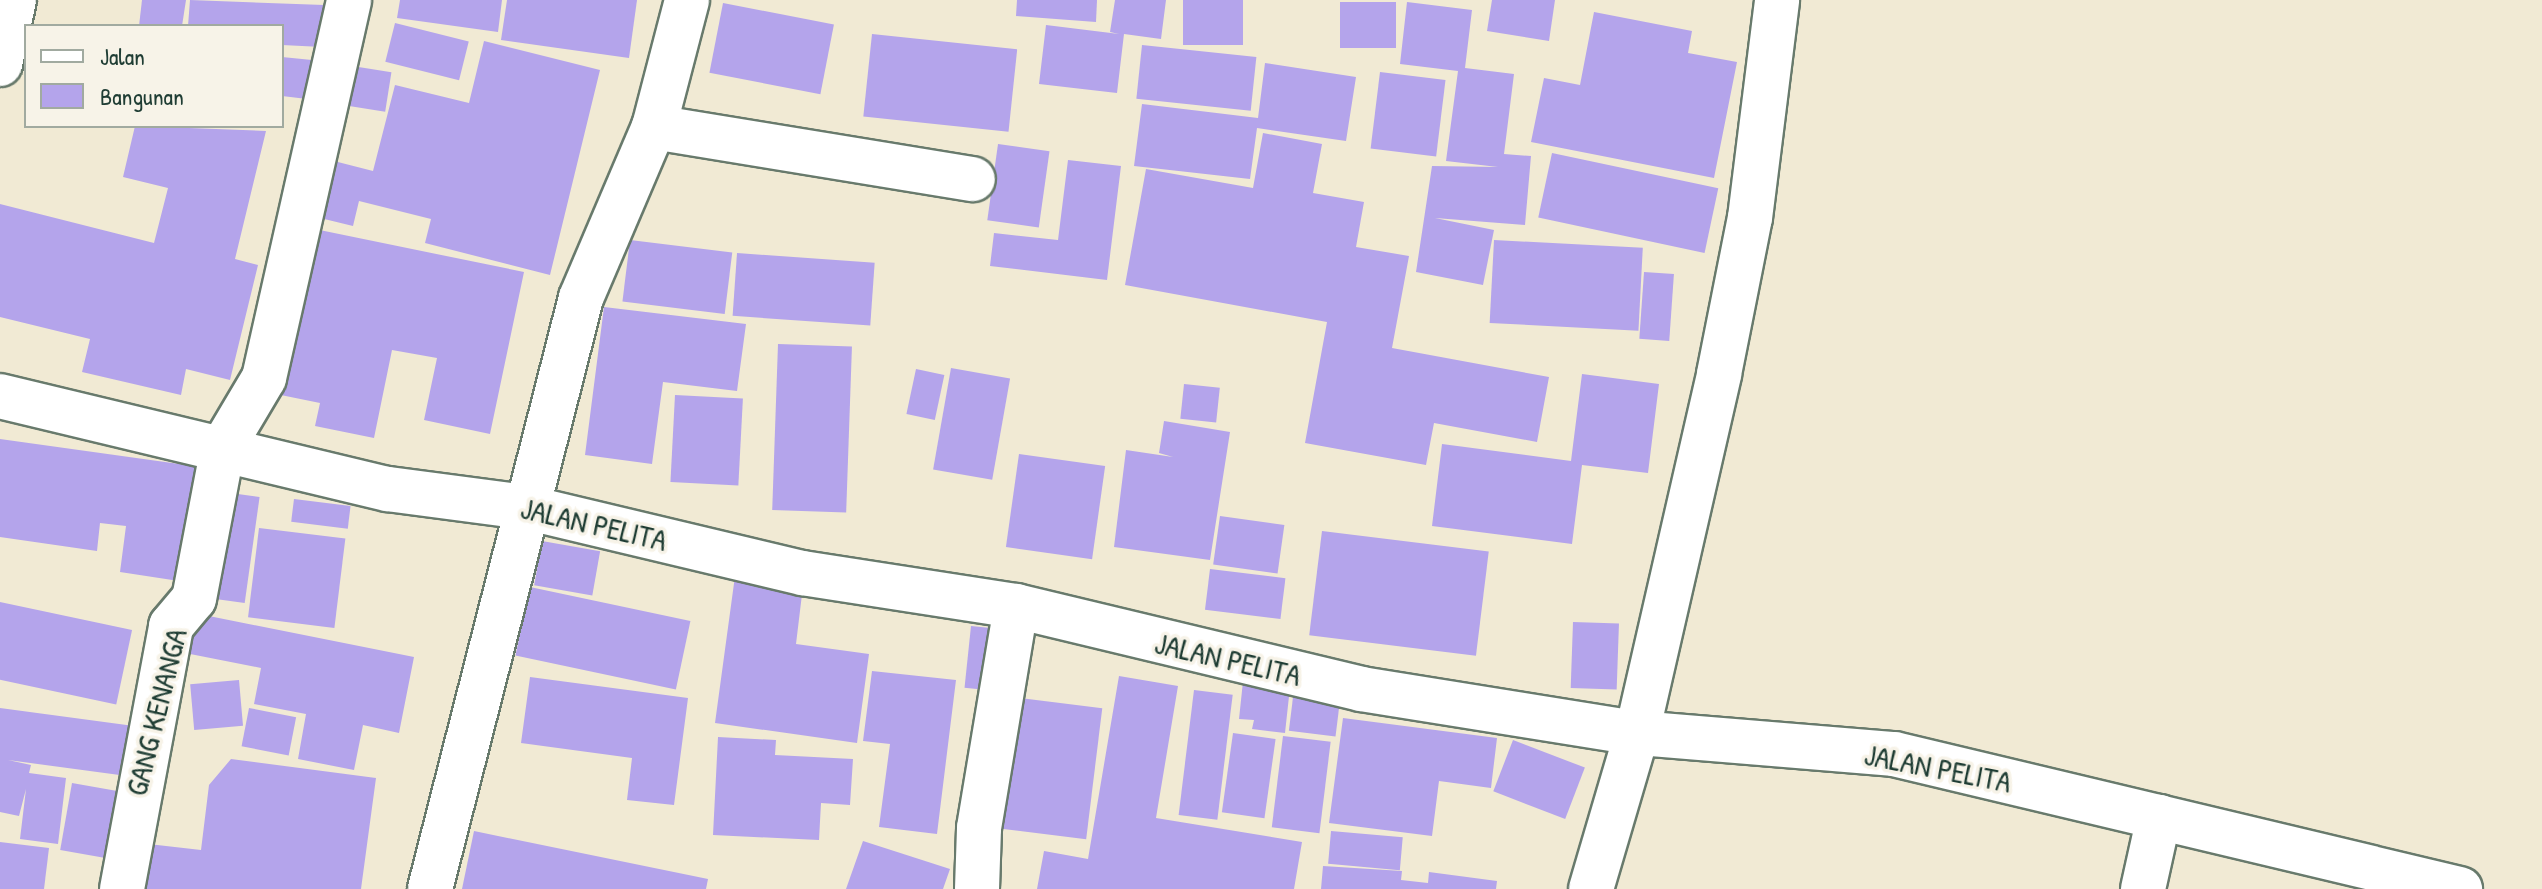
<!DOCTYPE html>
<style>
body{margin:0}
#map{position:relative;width:2542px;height:889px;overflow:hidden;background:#f1ead4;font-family:"Patrick Hand",sans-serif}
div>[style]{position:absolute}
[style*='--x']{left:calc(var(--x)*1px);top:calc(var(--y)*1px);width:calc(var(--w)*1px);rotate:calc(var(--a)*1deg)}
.building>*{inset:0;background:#b4a4eb;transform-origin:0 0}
.roads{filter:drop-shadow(2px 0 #687a6c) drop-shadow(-2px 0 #687a6c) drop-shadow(0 2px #687a6c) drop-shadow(0 -2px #687a6c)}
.minor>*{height:44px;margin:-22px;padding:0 22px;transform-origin:22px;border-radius:22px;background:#fff}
span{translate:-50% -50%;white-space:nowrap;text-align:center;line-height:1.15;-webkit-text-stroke:7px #f7f3e8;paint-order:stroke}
.street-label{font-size:30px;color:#1f3d34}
.legend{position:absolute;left:24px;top:24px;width:260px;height:104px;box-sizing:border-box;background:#f7f3e8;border:2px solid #a1aaa0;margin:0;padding:10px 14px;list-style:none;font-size:24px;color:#1f3d34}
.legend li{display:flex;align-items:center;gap:16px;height:40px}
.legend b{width:40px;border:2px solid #a1aaa0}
</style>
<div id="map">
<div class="building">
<div style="clip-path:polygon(142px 0,186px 0,182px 26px,139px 26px)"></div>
<div style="clip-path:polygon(190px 0,324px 5px,322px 47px,282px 45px,282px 26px,188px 26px)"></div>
<div style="clip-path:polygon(400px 0,502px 0,498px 32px,397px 18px)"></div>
<div style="clip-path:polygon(507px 0,637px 0,629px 58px,501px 40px)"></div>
<div style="clip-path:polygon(1017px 0,1097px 0,1096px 22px,1016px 16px)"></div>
<div style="clip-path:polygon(1115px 0,1166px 0,1161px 39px,1124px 34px,1117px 93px,1039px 84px,1046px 25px,1119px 34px,1110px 32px)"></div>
<div style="left:1183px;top:0;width:60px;height:45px"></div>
<div style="clip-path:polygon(1492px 0,1555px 0,1549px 41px,1487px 31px)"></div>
<div style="left:1340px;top:2px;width:56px;height:46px"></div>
<div style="clip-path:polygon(1407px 2px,1472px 10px,1465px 68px,1514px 74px,1504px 154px,1531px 156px,1525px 225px,1435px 218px,1494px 230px,1483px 285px,1416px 272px,1432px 166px,1498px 167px,1446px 161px,1458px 71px,1400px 64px)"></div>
<div style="left:723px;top:3px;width:113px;height:71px;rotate:11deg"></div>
<div style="clip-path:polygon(1594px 12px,1692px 31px,1688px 53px,1737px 62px,1714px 178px,1531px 142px,1544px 78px,1580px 85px)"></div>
<div style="left:395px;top:23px;width:76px;height:40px;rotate:14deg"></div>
<div style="left:872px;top:34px;width:146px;height:83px;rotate:6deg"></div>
<div style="clip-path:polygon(484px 41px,600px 70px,550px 275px,425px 243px,431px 219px,359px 201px,353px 226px,316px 217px,330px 160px,373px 171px,395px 85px,469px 103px)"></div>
<div style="left:1142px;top:45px;width:115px;height:54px;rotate:6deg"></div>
<div style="clip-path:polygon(282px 57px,312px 60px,307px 99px,282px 96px)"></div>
<div style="clip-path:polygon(1265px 63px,1356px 77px,1346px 141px,1257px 128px,1250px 179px,1134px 166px,1142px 104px,1258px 118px)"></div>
<div style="left:346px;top:65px;width:46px;height:40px;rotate:9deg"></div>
<div style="left:1380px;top:72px;width:66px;height:77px;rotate:7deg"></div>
<div style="clip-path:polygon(135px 126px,266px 131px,235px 259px,258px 265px,230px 380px,186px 369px,181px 395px,82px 372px,90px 339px,0 317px,0 204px,154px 243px,168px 188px,123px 177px)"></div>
<div style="clip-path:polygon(1263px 133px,1322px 144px,1313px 193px,1364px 202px,1356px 247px,1409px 256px,1392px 348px,1549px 377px,1537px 442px,1434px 423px,1426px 465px,1305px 443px,1327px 322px,1125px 285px,1146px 169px,1253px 188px)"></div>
<div style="left:998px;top:144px;width:52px;height:77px;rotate:8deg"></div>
<div style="left:1552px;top:153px;width:170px;height:66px;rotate:12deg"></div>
<div style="clip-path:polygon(1068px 160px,1121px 166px,1107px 280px,990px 266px,994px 233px,1058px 240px)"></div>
<div style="clip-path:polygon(305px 227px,524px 272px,490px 434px,424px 420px,437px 358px,392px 350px,374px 438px,315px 426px,320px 403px,271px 393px)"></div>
<div style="left:630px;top:240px;width:103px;height:62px;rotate:7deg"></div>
<div style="left:1494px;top:240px;width:149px;height:83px;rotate:3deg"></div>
<div style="left:737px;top:253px;width:138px;height:63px;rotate:4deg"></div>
<div style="left:1644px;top:272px;width:30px;height:67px;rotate:4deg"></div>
<div style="clip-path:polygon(604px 307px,746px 324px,737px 391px,663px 382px,652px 464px,585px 455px)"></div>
<div style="left:778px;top:344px;width:74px;height:166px;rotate:2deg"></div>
<div style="left:951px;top:368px;width:60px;height:103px;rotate:10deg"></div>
<div style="left:916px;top:369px;width:29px;height:46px;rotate:12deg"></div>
<div style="clip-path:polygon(1582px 374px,1659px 384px,1648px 473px,1582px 465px,1572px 544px,1432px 526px,1442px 444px,1571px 461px)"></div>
<div style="left:1184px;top:384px;width:36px;height:35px;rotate:6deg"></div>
<div style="left:675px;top:395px;width:68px;height:87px;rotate:3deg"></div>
<div style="clip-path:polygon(1164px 421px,1230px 432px,1210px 560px,1114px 547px,1126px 450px,1173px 457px,1159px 453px)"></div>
<div style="clip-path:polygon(0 439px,208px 468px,192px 583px,120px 572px,126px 526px,100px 523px,97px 551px,0 537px)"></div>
<div style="left:1019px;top:454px;width:87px;height:94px;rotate:8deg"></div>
<div style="left:216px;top:491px;width:44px;height:107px;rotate:8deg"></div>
<div style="left:294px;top:499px;width:57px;height:23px;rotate:7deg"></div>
<div style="left:1220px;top:516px;width:65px;height:49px;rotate:8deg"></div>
<div style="left:259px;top:528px;width:87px;height:90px;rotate:7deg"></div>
<div style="left:1322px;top:531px;width:168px;height:105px;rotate:7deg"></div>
<div style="left:542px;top:541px;width:59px;height:45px;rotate:10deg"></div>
<div style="left:1210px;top:569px;width:76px;height:41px;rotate:7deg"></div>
<div style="clip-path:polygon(735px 576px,803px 586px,796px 644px,869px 654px,857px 743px,715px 723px)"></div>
<div style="left:530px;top:587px;width:164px;height:70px;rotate:12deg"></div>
<div style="left:0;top:602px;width:135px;height:76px;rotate:12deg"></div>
<div style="clip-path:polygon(189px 612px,414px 657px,399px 733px,363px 725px,354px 770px,298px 759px,306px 714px,254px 704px,261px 668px,180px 652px)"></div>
<div style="left:1573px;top:622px;width:46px;height:66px;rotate:2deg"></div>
<div style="left:971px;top:626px;width:37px;height:62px;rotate:6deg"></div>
<div style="clip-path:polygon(872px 671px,956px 680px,937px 834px,879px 827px,890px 744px,863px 741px)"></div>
<div style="clip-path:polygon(1244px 672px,1291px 678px,1285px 733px,1252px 729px,1254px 720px,1239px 719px)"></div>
<div style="clip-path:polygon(1119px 676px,1178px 686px,1156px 818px,1302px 842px,1294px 889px,1037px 889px,1044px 851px,1088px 859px)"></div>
<div style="clip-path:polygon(530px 677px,688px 698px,674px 805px,627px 800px,632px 758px,521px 743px)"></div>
<div style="left:239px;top:680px;width:46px;height:49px;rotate:85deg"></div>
<div style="left:1294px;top:689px;width:47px;height:42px;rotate:7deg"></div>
<div style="left:1194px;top:690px;width:39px;height:126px;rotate:7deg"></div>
<div style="left:1003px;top:696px;width:100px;height:132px;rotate:7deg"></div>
<div style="clip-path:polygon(0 708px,134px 726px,127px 776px,8px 760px,31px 765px,29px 773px,66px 778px,58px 844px,20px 839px,26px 789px,19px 816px,0 812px)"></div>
<div style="left:249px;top:708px;width:48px;height:39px;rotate:11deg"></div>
<div style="clip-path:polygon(1343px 718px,1497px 738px,1491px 788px,1439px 781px,1432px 836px,1329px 823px)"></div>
<div style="left:1233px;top:733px;width:43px;height:80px;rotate:8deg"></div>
<div style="left:1283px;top:736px;width:48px;height:92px;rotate:7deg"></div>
<div style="clip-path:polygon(718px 737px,776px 740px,775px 755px,853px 759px,850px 805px,821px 803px,819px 840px,713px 835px)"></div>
<div style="left:1513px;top:740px;width:77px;height:55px;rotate:21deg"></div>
<div style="clip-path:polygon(231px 759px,376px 778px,361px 889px,124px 889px,131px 842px,201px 850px,209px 785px)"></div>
<div style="left:72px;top:783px;width:56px;height:68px;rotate:10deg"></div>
<div style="clip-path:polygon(474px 831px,708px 879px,706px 889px,462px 889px)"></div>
<div style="left:1331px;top:831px;width:72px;height:33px;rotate:5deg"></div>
<div style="clip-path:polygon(863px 841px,950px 869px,943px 889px,846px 889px)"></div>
<div style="clip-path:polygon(0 842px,49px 848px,44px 889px,0 889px)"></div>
<div style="clip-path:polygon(1323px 866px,1402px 871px,1401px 880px,1428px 883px,1429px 872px,1497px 881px,1496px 889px,1321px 889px)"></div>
</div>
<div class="roads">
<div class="minor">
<div style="--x:0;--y:64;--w:66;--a:-77.7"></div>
<div style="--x:654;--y:127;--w:323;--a:9.3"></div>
<div style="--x:0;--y:396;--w:399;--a:13.5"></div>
<div style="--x:388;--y:489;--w:138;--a:7.5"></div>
<div style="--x:525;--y:507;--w:286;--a:13.4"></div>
<div style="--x:803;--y:573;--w:216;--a:8.8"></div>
<div style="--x:1016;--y:606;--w:355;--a:13.5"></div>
<div style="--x:1361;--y:689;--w:279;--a:9.1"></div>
<div style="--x:1637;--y:733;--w:258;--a:4.7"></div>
<div style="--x:1894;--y:754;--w:582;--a:13.42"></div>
<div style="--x:122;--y:889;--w:268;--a:-79.4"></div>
<div style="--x:171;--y:626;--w:35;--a:-50"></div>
<div style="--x:194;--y:599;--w:155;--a:-79.2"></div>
<div style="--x:223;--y:447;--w:80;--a:-59.3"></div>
<div style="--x:264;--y:378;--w:387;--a:-77.3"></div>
<div style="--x:430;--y:889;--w:610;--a:-75.67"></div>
<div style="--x:581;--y:298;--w:186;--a:-66.9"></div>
<div style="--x:654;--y:127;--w:131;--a:-75.4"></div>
<div style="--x:977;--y:889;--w:61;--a:-88.1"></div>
<div style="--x:979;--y:828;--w:225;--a:-80.5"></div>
<div style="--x:1591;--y:889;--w:163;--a:-73.6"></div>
<div style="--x:1637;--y:733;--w:368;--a:-77.1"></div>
<div style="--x:1719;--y:374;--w:159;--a:-78.8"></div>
<div style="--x:1750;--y:218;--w:220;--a:-82.9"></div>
<div style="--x:2143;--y:889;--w:74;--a:-77.5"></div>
</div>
</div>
<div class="street-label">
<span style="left:594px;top:524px;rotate:13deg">JALAN PELITA</span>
<span style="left:1228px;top:659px;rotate:13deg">JALAN PELITA</span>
<span style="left:156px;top:712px;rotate:-76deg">GANG KENANGA</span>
<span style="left:1938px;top:768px;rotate:11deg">JALAN PELITA</span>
</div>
<ul class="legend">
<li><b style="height:10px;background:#fff"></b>Jalan</li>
<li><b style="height:22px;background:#b4a4eb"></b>Bangunan</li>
</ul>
</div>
